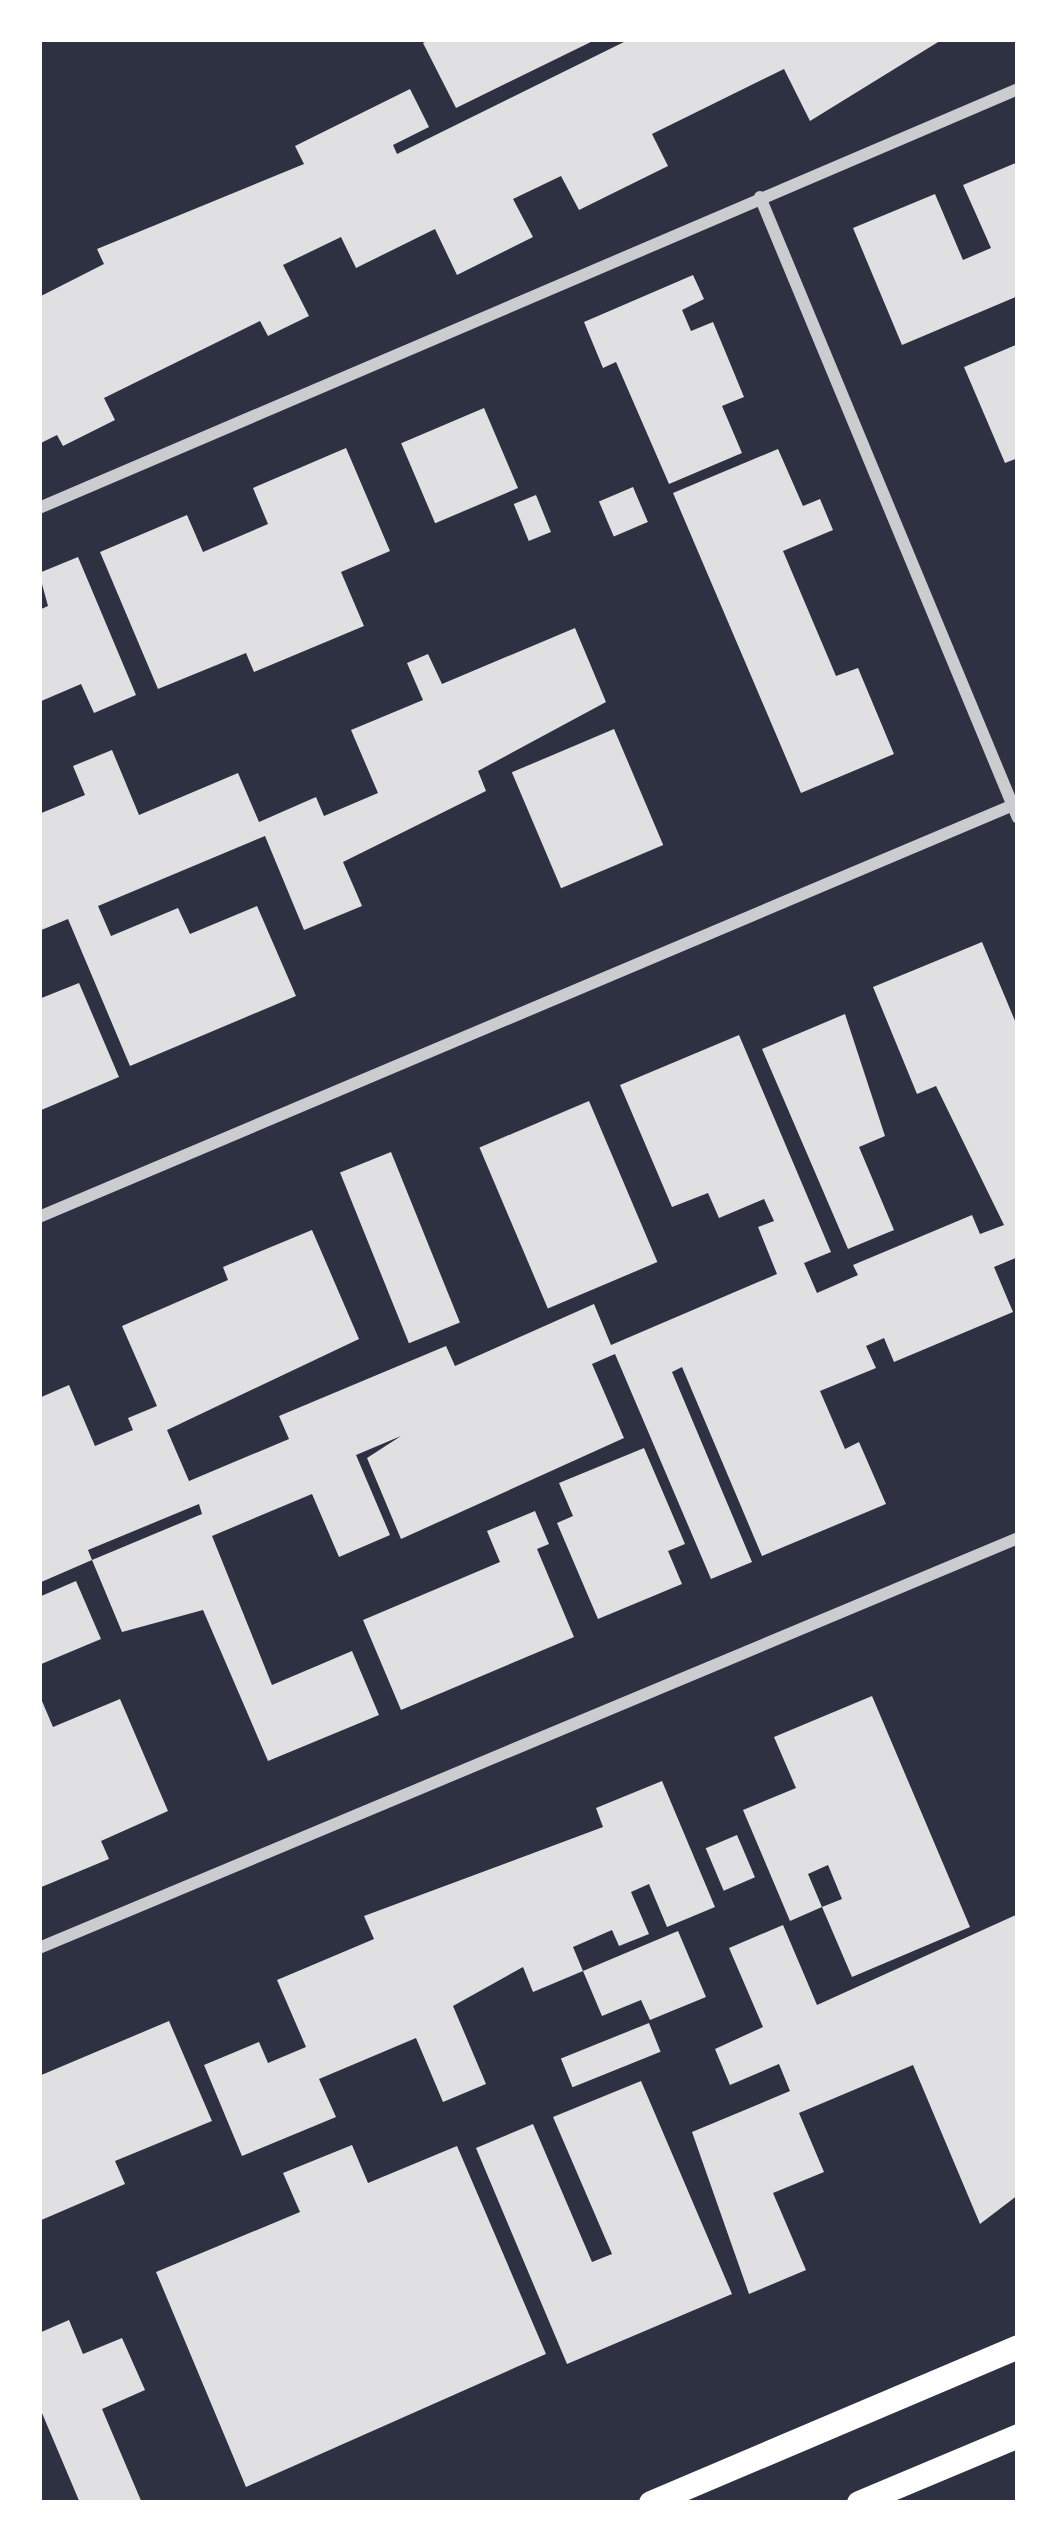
<!DOCTYPE html>
<style>
body{margin:0}
#map{position:relative;width:1057px;height:2542px;overflow:hidden;background:#2d3142;font-family:"Roboto Serif",serif}
div>[style]{position:absolute}
[style*='--x']{left:calc(var(--x)*1px);top:calc(var(--y)*1px);width:calc(var(--w)*1px);rotate:calc(var(--a)*1deg)}
.building>*{inset:0;background:#e0e0e3;transform-origin:0 0}
.minor>*{height:12px;margin:-6px;padding:0 6px;transform-origin:6px;border-radius:6px;background:#caccd0}
.secondary>*{height:24px;margin:-12px;padding:0 12px;transform-origin:12px;border-radius:12px;background:#fff}
span{translate:-50% -50%;white-space:nowrap;text-align:center;line-height:1.15;-webkit-text-stroke:12px #fff;paint-order:stroke}
.frame{position:absolute;inset:0;border:42px solid #fff;pointer-events:none}
</style>
<div id="map">
<div class="building">
<div style="clip-path:polygon(597px 39px,456px 108px,423px 43px,431px 39px)"></div>
<div style="clip-path:polygon(630px 39px,943px 39px,810px 121px,784px 69px,652px 134px,668px 166px,579px 210px,561px 176px,513px 199px,533px 237px,457px 275px,435px 229px,356px 268px,341px 237px,283px 265px,309px 316px,268px 336px,260px 321px,104px 398px,115px 420px,63px 446px,57px 435px,39px 444px,39px 297px,104px 264px,97px 249px,304px 164px,295px 146px,410px 89px,429px 127px,393px 145px,397px 154px)"></div>
<div style="clip-path:polygon(1018px 162px,1018px 296px,902px 345px,853px 228px,935px 194px,963px 260px,991px 248px,963px 185px)"></div>
<div style="clip-path:polygon(693px 275px,704px 299px,682px 310px,691px 331px,713px 322px,744px 397px,722px 406px,742px 453px,669px 484px,616px 362px,603px 368px,584px 322px)"></div>
<div style="clip-path:polygon(1018px 344px,1018px 458px,1005px 463px,964px 367px)"></div>
<div style="left:484px;top:408px;width:87px;height:90px;rotate:67deg"></div>
<div style="clip-path:polygon(346px 448px,390px 551px,341px 572px,364px 626px,254px 672px,246px 653px,158px 689px,100px 552px,187px 515px,203px 552px,268px 524px,253px 488px)"></div>
<div style="clip-path:polygon(778px 449px,803px 506px,820px 499px,833px 530px,783px 551px,836px 676px,858px 668px,894px 754px,801px 793px,673px 493px)"></div>
<div style="left:633px;top:487px;width:38px;height:37px;rotate:67deg"></div>
<div style="left:536px;top:495px;width:40px;height:24px;rotate:68deg"></div>
<div style="clip-path:polygon(78px 557px,136px 695px,94px 713px,81px 684px,39px 702px,39px 610px,48px 606px,39px 573px)"></div>
<div style="clip-path:polygon(575px 628px,606px 702px,478px 771px,486px 791px,343px 862px,362px 906px,304px 930px,265px 836px,98px 906px,111px 936px,178px 908px,190px 934px,257px 906px,296px 996px,130px 1066px,68px 919px,39px 931px,39px 814px,85px 795px,73px 766px,112px 750px,139px 815px,238px 773px,259px 822px,316px 797px,324px 816px,378px 793px,351px 730px,423px 700px,407px 663px,428px 654px,442px 684px)"></div>
<div style="left:614px;top:729px;width:126px;height:111px;rotate:67deg"></div>
<div style="clip-path:polygon(evenodd,982px 942px,1018px 1028px,1018px 1257px,994px 1267px,1013px 1312px,894px 1362px,884px 1338px,866px 1346px,876px 1368px,820px 1391px,845px 1449px,859px 1442px,886px 1504px,762px 1556px,682px 1367px,672px 1372px,752px 1562px,711px 1579px,615px 1354px,592px 1364px,624px 1438px,401px 1539px,367px 1458px,401px 1436px,356px 1455px,390px 1535px,339px 1557px,312px 1494px,212px 1536px,272px 1685px,352px 1651px,379px 1715px,268px 1761px,203px 1610px,122px 1632px,92px 1560px,39px 1583px,39px 1398px,69px 1385px,95px 1446px,133px 1430px,128px 1418px,157px 1406px,122px 1326px,228px 1280px,223px 1267px,312px 1230px,359px 1339px,167px 1430px,189px 1481px,289px 1439px,279px 1416px,446px 1346px,455px 1366px,594px 1304px,611px 1345px,777px 1274px,758px 1227px,774px 1221px,764px 1199px,719px 1218px,708px 1193px,672px 1207px,620px 1085px,739px 1035px,831px 1252px,804px 1263px,817px 1293px,858px 1275px,853px 1265px,972px 1215px,980px 1234px,1004px 1225px,936px 1086px,917px 1094px,873px 987px,982px 942px,199px 1504px,202px 1514px,92px 1560px,88px 1550px,199px 1504px)"></div>
<div style="clip-path:polygon(79px 983px,119px 1077px,39px 1111px,39px 999px)"></div>
<div style="clip-path:polygon(845px 1014px,885px 1136px,859px 1147px,894px 1230px,848px 1249px,762px 1049px)"></div>
<div style="left:589px;top:1101px;width:175px;height:119px;rotate:67deg"></div>
<div style="left:391px;top:1152px;width:184px;height:55px;rotate:68deg"></div>
<div style="clip-path:polygon(644px 1448px,685px 1544px,668px 1551px,682px 1584px,598px 1619px,557px 1523px,573px 1516px,559px 1483px)"></div>
<div style="clip-path:polygon(535px 1511px,549px 1544px,537px 1549px,574px 1637px,401px 1710px,363px 1620px,500px 1562px,487px 1531px)"></div>
<div style="clip-path:polygon(76px 1581px,101px 1639px,39px 1665px,39px 1597px)"></div>
<div style="clip-path:polygon(39px 1694px,53px 1727px,120px 1699px,168px 1811px,101px 1841px,109px 1859px,39px 1888px)"></div>
<div style="clip-path:polygon(evenodd,872px 1696px,970px 1927px,852px 1977px,822px 1907px,790px 1921px,743px 1810px,796px 1788px,774px 1737px,872px 1696px,828px 1865px,842px 1899px,822px 1907px,808px 1874px,828px 1865px)"></div>
<div style="clip-path:polygon(662px 1781px,715px 1907px,667px 1927px,649px 1884px,631px 1892px,649px 1934px,619px 1946px,612px 1930px,573px 1947px,583px 1971px,533px 1992px,523px 1967px,453px 2006px,486px 2084px,443px 2102px,416px 2038px,319px 2079px,336px 2117px,242px 2156px,204px 2065px,259px 2042px,268px 2063px,306px 2047px,277px 1980px,374px 1939px,364px 1916px,603px 1827px,596px 1808px)"></div>
<div style="left:737px;top:1835px;width:46px;height:34px;rotate:67deg"></div>
<div style="clip-path:polygon(1018px 1914px,1018px 2195px,980px 2224px,913px 2065px,799px 2113px,824px 2172px,773px 2193px,806px 2270px,749px 2294px,692px 2132px,790px 2091px,779px 2064px,730px 2085px,715px 2049px,763px 2027px,729px 1948px,783px 1925px,817px 2005px)"></div>
<div style="clip-path:polygon(678px 1931px,706px 1997px,650px 2020px,641px 2000px,602px 2016px,583px 1971px)"></div>
<div style="clip-path:polygon(169px 2021px,212px 2121px,115px 2161px,125px 2184px,39px 2221px,39px 2076px)"></div>
<div style="left:649px;top:2023px;width:31px;height:95px;rotate:68deg"></div>
<div style="clip-path:polygon(641px 2081px,732px 2294px,567px 2364px,476px 2148px,533px 2124px,592px 2262px,612px 2254px,553px 2117px)"></div>
<div style="clip-path:polygon(352px 2145px,368px 2183px,457px 2146px,546px 2354px,246px 2487px,156px 2272px,300px 2212px,283px 2173px)"></div>
<div style="clip-path:polygon(69px 2320px,83px 2354px,122px 2338px,145px 2390px,102px 2409px,142px 2503px,80px 2503px,39px 2406px,39px 2333px)"></div>
</div>
<div class="minor">
<div style="--x:760;--y:197;--w:672;--a:67.44"></div>
<div style="--x:39;--y:508;--w:1065;--a:-23.17"></div>
<div style="--x:39;--y:1217;--w:1063;--a:-22.92"></div>
<div style="--x:39;--y:1948;--w:1061;--a:-22.72"></div>
</div>
<div class="secondary">
<div style="--x:651;--y:2503;--w:399;--a:-23"></div>
<div style="--x:859;--y:2503;--w:173;--a:-22.8"></div>
</div>
<div class="frame"></div>
</div>
